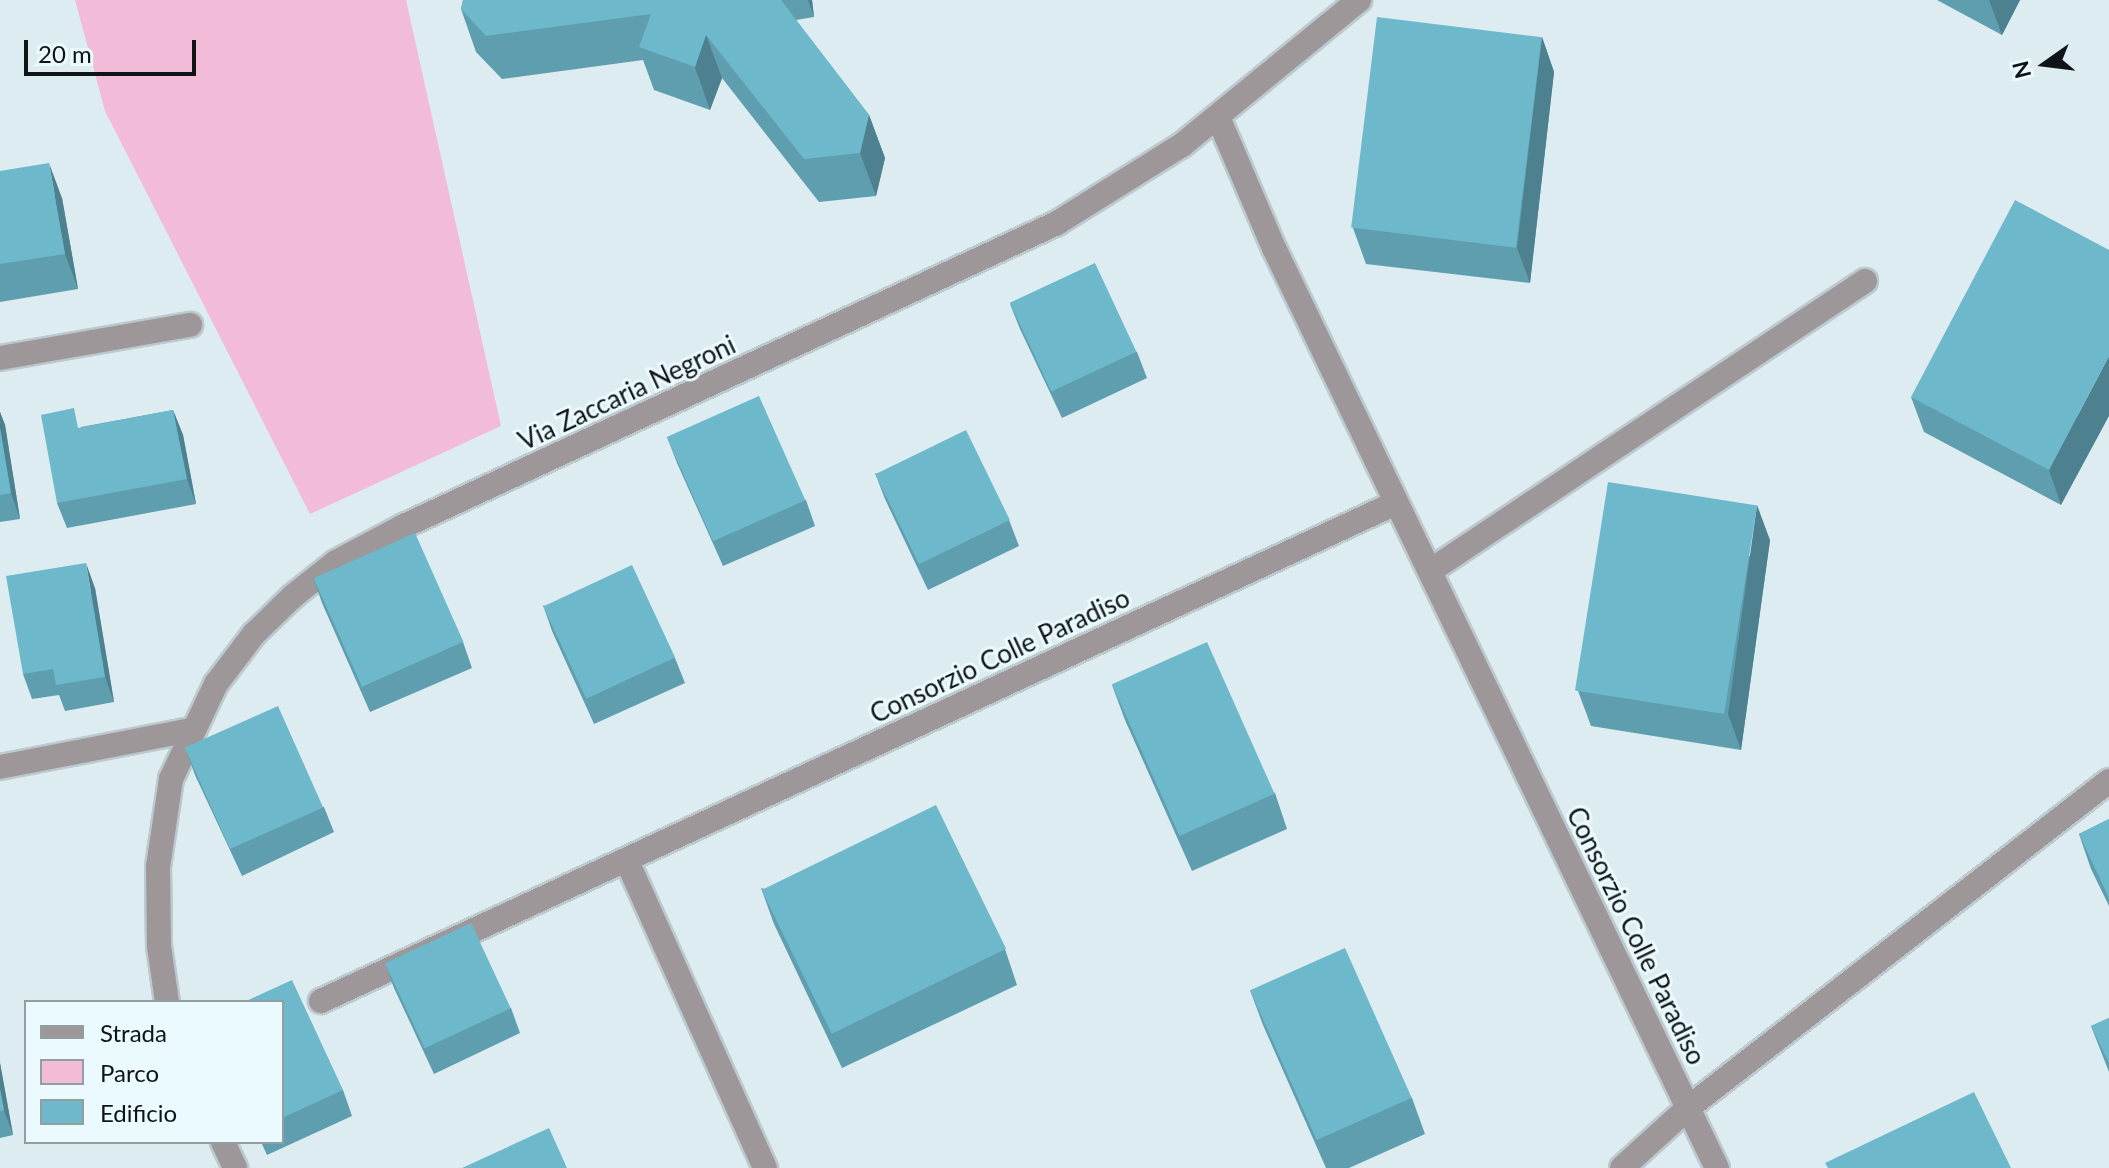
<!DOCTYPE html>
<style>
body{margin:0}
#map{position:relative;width:2109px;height:1168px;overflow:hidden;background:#ddecf1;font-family:Lato,sans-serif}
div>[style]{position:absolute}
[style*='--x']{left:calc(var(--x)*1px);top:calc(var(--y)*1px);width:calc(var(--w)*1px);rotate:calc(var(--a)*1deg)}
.green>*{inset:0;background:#f2bbd8}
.roads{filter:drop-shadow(2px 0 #bcc9ce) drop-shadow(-2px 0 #bcc9ce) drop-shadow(0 2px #bcc9ce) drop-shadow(0 -2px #bcc9ce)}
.street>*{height:24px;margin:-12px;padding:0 12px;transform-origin:12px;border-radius:12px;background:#9d979a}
.wall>*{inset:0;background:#5f9eaf}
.shaded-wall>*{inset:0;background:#4d818f}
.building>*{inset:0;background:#6eb8cc;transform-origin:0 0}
span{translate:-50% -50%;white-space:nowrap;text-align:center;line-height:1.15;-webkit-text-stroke:6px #ebfafe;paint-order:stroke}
.street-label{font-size:26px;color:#0f1416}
.legend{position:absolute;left:24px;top:1000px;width:260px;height:144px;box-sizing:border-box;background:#ebfafe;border:2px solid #939ea1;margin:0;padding:10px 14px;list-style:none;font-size:24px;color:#0f1416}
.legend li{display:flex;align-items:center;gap:16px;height:40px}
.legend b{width:40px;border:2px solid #939ea1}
.north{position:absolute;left:2005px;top:24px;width:80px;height:80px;-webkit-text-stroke:6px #ebfafe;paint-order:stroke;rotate:256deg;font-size:22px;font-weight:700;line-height:32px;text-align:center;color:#0f1416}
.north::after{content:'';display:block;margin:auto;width:28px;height:36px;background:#0f1416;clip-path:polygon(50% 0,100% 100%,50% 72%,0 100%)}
.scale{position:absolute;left:24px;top:40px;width:172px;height:36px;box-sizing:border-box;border:4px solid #0f1416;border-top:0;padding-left:10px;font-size:24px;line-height:28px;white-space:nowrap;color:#0f1416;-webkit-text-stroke:6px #ebfafe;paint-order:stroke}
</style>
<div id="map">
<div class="green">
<div style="clip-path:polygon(75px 0,406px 0,501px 426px,310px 514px,105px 111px)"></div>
</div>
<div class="roads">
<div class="street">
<div style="--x:1218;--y:117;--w:142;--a:66.9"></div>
<div style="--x:1274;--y:248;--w:1021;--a:64.29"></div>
<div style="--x:0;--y:358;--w:193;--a:-9.9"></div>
<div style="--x:1430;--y:571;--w:523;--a:-33.69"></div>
<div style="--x:0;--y:767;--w:194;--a:-11"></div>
<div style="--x:627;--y:861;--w:337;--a:65.8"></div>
<div style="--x:321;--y:1001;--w:1185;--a:-24.86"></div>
<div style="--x:167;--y:1002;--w:57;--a:-98.1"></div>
<div style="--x:159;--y:946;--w:79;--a:-90.7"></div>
<div style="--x:158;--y:867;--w:89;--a:-81.6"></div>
<div style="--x:171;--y:779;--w:105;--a:-64.7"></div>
<div style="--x:216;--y:684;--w:63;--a:-52.8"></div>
<div style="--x:254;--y:634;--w:53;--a:-44.2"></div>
<div style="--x:292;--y:597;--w:56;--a:-38.5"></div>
<div style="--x:336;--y:562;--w:77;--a:-27.9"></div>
<div style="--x:404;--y:526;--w:720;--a:-24.89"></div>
<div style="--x:1057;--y:223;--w:147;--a:-32"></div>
<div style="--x:1182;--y:145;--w:229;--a:-39.3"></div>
<div style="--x:223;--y:1142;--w:29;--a:65"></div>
<div style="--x:1622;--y:1168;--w:89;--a:-42.3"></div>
<div style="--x:1688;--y:1108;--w:533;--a:-37.84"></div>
</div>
</div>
<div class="wall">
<div style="clip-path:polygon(463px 0,812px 0,814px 17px,796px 20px,869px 115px,885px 158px,876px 196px,819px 202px,722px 78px,710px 110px,654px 90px,643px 60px,502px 79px,476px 52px,461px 9px)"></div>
<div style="clip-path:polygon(1937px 0,2020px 0,2002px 35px)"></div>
<div style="clip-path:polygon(1542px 37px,1554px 72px,1530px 283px,1366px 264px,1353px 228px)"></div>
<div style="clip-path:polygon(0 171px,62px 198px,78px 289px,0 302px)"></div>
<div style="clip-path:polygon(2109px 250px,2061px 505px,1924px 432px,1911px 397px)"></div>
<div style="clip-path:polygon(1010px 304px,1137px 352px,1147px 378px,1062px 418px,1020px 329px)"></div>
<div style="clip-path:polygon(173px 410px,183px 435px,196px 504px,67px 528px,57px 503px,81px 427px)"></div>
<div style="clip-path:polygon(0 412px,5px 425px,20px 519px,0 522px)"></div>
<div style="clip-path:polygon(667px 437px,806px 500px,815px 526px,723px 566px,677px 463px)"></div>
<div style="clip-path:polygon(875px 473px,1009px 520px,1019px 546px,928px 590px,885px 499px)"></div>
<div style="clip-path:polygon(1770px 540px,1741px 750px,1591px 726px,1578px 691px)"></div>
<div style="clip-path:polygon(313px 577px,463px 642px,472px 668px,370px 712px,322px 603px)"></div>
<div style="clip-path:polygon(95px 588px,114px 702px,65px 711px,59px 695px,32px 699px,23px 674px)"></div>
<div style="clip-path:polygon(543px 605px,675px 658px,685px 683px,594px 724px,552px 631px)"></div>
<div style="clip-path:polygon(1112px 685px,1275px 793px,1287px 829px,1192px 871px,1125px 720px)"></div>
<div style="clip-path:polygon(186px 750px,324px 807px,334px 832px,242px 876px,195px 775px)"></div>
<div style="clip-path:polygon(2109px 819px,2109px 906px,2091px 869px,2079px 834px)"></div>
<div style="clip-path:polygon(761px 888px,1005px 949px,1017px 985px,842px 1068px,774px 924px)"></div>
<div style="clip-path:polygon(385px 963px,511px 1008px,520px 1033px,434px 1074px,394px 988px)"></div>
<div style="clip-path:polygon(1250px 990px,1412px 1098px,1425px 1134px,1349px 1168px,1326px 1168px,1263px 1025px)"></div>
<div style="clip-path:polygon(282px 1002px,343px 1090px,352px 1116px,267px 1155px,261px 1142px,282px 1142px)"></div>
<div style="clip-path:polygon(2109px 1018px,2109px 1072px,2091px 1026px)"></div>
<div style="clip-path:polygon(0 1063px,13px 1135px,0 1138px)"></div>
</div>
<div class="shaded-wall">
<div style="clip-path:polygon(808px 0,812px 0,814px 17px)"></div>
<div style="clip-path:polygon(1989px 0,2020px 0,2002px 35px)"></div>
<div style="clip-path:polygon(706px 35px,722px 78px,710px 110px,695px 67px)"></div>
<div style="clip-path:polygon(1542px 37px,1554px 72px,1530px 283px,1517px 248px)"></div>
<div style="clip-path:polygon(869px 115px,885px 158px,876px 196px,860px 153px)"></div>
<div style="clip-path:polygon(49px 163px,62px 198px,78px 289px,65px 254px)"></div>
<div style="clip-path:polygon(2109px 356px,2109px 416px,2061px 505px,2049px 470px)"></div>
<div style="clip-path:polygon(173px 410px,183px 435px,196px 504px,187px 479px)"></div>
<div style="clip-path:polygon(0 412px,5px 425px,20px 519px,11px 493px,0 428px)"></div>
<div style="clip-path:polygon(1757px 505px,1770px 540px,1741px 750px,1728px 714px)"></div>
<div style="clip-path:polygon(86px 563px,95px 588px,114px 702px,105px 677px)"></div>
<div style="clip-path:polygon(0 1063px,13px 1135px,4px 1110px,0 1089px)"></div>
</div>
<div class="building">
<div style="clip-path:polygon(463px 0,781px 0,869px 115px,860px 153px,804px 159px,706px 35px,695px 67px,639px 47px,651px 14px,486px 36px,461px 9px)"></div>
<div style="left:1377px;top:17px;width:166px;height:212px;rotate:7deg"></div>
<div style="clip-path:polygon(49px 163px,65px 254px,0 264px,0 171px)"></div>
<div style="clip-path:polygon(2015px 200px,2109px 250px,2109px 356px,2049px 470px,1911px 397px)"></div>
<div style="left:1095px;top:263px;width:98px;height:94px;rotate:65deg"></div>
<div style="left:759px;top:396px;width:114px;height:101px;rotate:66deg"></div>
<div style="clip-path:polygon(74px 408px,78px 428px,173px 410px,187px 479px,57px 503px,41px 415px)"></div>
<div style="clip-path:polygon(0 428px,11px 493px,0 495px)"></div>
<div style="left:966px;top:430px;width:100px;height:101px;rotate:64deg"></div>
<div style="left:1608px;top:482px;width:151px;height:211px;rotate:9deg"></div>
<div style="left:415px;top:533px;width:119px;height:111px;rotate:66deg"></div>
<div style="clip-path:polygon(86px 563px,105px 677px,56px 685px,53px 669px,23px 674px,6px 576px)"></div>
<div style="left:632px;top:565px;width:102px;height:98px;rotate:65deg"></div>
<div style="left:1207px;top:642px;width:166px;height:104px;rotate:66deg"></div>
<div style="left:278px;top:706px;width:111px;height:102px;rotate:66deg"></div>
<div style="left:936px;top:805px;width:160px;height:194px;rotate:64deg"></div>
<div style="clip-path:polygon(2109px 819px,2109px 898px,2079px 834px)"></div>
<div style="left:471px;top:923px;width:94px;height:95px;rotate:65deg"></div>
<div style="left:1345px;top:948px;width:164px;height:104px;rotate:66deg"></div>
<div style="clip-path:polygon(292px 980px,343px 1090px,282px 1118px,282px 1002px,244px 1002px)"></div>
<div style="clip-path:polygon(2109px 1018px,2109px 1063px,2091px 1026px)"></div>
<div style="clip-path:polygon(0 1089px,4px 1110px,0 1111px)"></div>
<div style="clip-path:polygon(1974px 1092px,2011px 1168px,1828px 1168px,1825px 1163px)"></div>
<div style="clip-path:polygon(549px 1128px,567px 1168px,462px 1168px)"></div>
</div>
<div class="street-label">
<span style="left:627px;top:393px;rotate:-25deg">Via Zaccaria Negroni</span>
<span style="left:1000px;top:656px;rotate:-25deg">Consorzio Colle Paradiso</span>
<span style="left:1636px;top:936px;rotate:64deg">Consorzio Colle Paradiso</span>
</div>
<ul class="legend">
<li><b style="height:10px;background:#9d979a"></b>Strada</li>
<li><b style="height:22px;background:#f2bbd8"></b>Parco</li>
<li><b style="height:22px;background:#6eb8cc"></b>Edificio</li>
</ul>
<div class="north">N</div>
<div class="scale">20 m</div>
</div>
